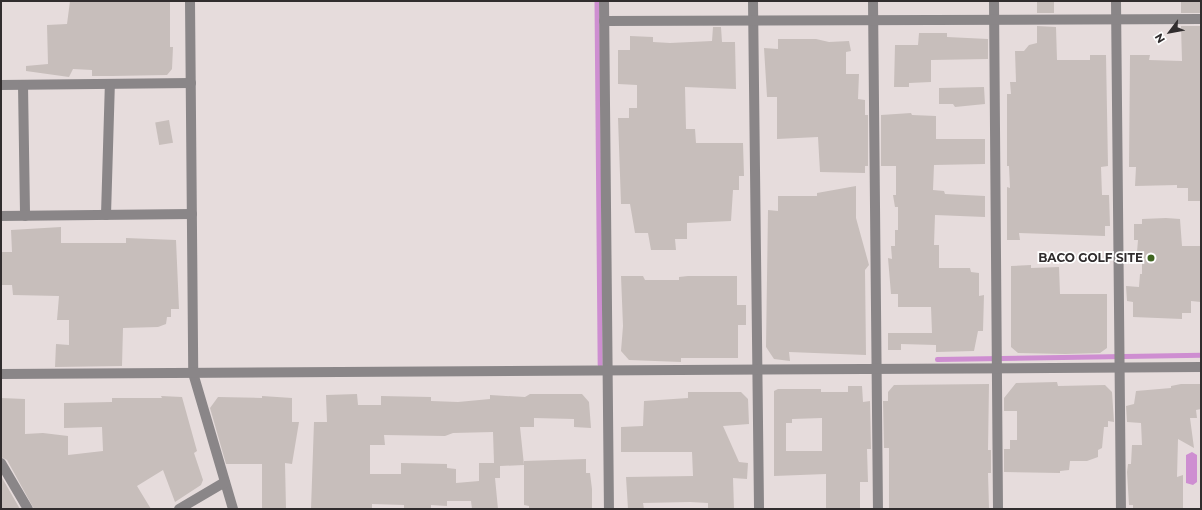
<!DOCTYPE html>
<style>
body{margin:0}
#map{position:relative;width:1202px;height:510px;overflow:hidden;background:#e6dcdc;font-family:Montserrat,sans-serif}
div>[style]{position:absolute}
[style*='--x']{left:calc(var(--x)*1px);top:calc(var(--y)*1px);width:calc(var(--w)*1px);rotate:calc(var(--a)*1deg)}
.water>*{inset:0;background:#ce8ed1}
.stream>*{height:4.5px;margin:-2.25px;padding:0 2.25px;transform-origin:2.25px;border-radius:2.25px;background:#ce8ed1}
.building>*{inset:0;background:#c7bebb;transform-origin:0 0}
.minor>*{height:10px;margin:-5px;padding:0 5px;transform-origin:5px;border-radius:5px;background:#8a8688}
.dots>*{width:11px;height:11px;translate:-50% -50%;box-sizing:border-box;border:2px solid #fff;border-radius:50%}
span{translate:-50% -50%;white-space:nowrap;text-align:center;line-height:1.15;-webkit-text-stroke:3.5px #fff;paint-order:stroke}
.poi-label{font-size:12px;color:#312d2e;font-weight:700}
.right{translate:-100% -50%;text-align:right}
.frame{position:absolute;inset:0;border:2px solid #312d2e;pointer-events:none}
.north{position:absolute;left:1150px;top:12px;width:40px;height:40px;-webkit-text-stroke:3px #fff;paint-order:stroke;rotate:238deg;font-size:11px;font-weight:700;line-height:16px;text-align:center;color:#312d2e}
.north::after{content:'';display:block;margin:auto;width:14px;height:18px;background:#312d2e;clip-path:polygon(50% 0,100% 100%,50% 72%,0 100%)}
</style>
<div id="map">
<div class="water">
<div style="clip-path:polygon(1192px 452px,1197px 455px,1197px 482px,1193px 485px,1186px 483px,1186px 455px)"></div>
</div>
<div class="stream">
<div style="--x:597;--y:1;--w:363;--a:89.5"></div>
<div style="--x:937;--y:359;--w:264;--a:-0.9"></div>
</div>
<div class="building">
<div style="clip-path:polygon(70px 1px,170px 1px,170px 47px,173px 47px,172px 69px,167px 75px,112px 76px,92px 76px,92px 70px,73px 69px,69px 77px,26px 71px,26px 66px,48px 64px,47px 25px,67px 24px)"></div>
<div style="left:1037px;top:1px;width:17px;height:12px"></div>
<div style="left:1181px;top:1px;width:20px;height:12px"></div>
<div style="clip-path:polygon(1037px 26px,1056px 27px,1057px 60px,1090px 60px,1090px 55px,1106px 55px,1108px 166px,1101px 167px,1102px 195px,1109px 195px,1110px 226px,1105px 226px,1105px 236px,1019px 233px,1020px 240px,1007px 240px,1007px 187px,1010px 188px,1009px 166px,1007px 166px,1007px 94px,1011px 94px,1010px 82px,1016px 82px,1015px 51px,1024px 51px,1029px 45px,1037px 43px)"></div>
<div style="clip-path:polygon(1181px 26px,1201px 26px,1201px 201px,1188px 201px,1188px 188px,1177px 188px,1177px 185px,1135px 186px,1136px 167px,1129px 167px,1130px 55px,1150px 55px,1149px 60px,1182px 61px)"></div>
<div style="clip-path:polygon(713px 27px,721px 27px,722px 42px,735px 42px,736px 89px,685px 87px,686px 129px,695px 129px,696px 143px,743px 143px,744px 176px,739px 176px,739px 190px,733px 190px,731px 221px,687px 223px,687px 239px,675px 239px,676px 250px,651px 250px,648px 233px,635px 233px,630px 204px,621px 204px,618px 118px,629px 118px,629px 108px,637px 108px,637px 85px,618px 84px,618px 50px,630px 50px,630px 36px,653px 37px,653px 42px,670px 43px,712px 41px)"></div>
<div style="clip-path:polygon(919px 33px,947px 33px,947px 37px,988px 39px,988px 59px,931px 60px,931px 82px,909px 83px,909px 87px,894px 87px,895px 45px,918px 45px)"></div>
<div style="clip-path:polygon(778px 39px,816px 39px,829px 42px,849px 41px,851px 51px,846px 52px,846px 74px,859px 74px,858px 99px,865px 100px,865px 115px,868px 115px,868px 166px,865px 166px,865px 173px,820px 172px,818px 137px,777px 139px,777px 97px,767px 97px,764px 48px,778px 49px)"></div>
<div style="clip-path:polygon(984px 87px,985px 104px,955px 107px,953px 104px,939px 104px,939px 88px)"></div>
<div style="clip-path:polygon(911px 113px,912px 115px,936px 116px,936px 139px,985px 139px,985px 164px,934px 165px,933px 190px,944px 191px,945px 194px,985px 196px,985px 217px,935px 215px,934px 245px,939px 245px,939px 268px,970px 268px,971px 272px,979px 273px,979px 296px,984px 295px,983px 331px,978px 331px,974px 351px,936px 352px,936px 345px,901px 344px,901px 350px,888px 350px,888px 333px,932px 333px,931px 307px,898px 307px,898px 294px,891px 294px,888px 258px,892px 259px,891px 246px,895px 246px,895px 230px,898px 230px,898px 207px,895px 207px,893px 195px,896px 195px,896px 166px,881px 166px,881px 115px)"></div>
<div style="left:169px;top:120px;width:23px;height:14px;rotate:80deg"></div>
<div style="clip-path:polygon(856px 186px,856px 218px,869px 265px,865px 270px,866px 355px,789px 352px,790px 361px,774px 359px,766px 347px,768px 210px,778px 211px,778px 196px,817px 196px,817px 193px)"></div>
<div style="clip-path:polygon(1166px 218px,1180px 219px,1182px 246px,1201px 246px,1201px 302px,1191px 301px,1191px 313px,1182px 313px,1182px 319px,1133px 317px,1133px 302px,1127px 301px,1126px 286px,1139px 287px,1140px 274px,1142px 274px,1142px 257px,1137px 252px,1138px 240px,1134px 240px,1134px 224px,1142px 224px,1142px 219px)"></div>
<div style="clip-path:polygon(61px 227px,61px 243px,126px 243px,126px 238px,176px 240px,179px 309px,171px 309px,171px 317px,167px 317px,166px 324px,158px 327px,123px 328px,122px 366px,55px 367px,56px 344px,69px 345px,69px 320px,57px 320px,59px 296px,13px 295px,12px 285px,1px 285px,1px 252px,12px 252px,11px 230px)"></div>
<div style="clip-path:polygon(1031px 265px,1031px 268px,1059px 267px,1060px 294px,1107px 294px,1107px 348px,1100px 353px,1065px 354px,1018px 353px,1011px 347px,1011px 266px)"></div>
<div style="clip-path:polygon(621px 276px,643px 276px,645px 280px,679px 280px,679px 277px,688px 276px,737px 276px,737px 305px,746px 305px,746px 325px,738px 325px,738px 358px,681px 358px,681px 362px,629px 360px,621px 351px,623px 326px)"></div>
<div style="clip-path:polygon(1057px 382px,1058px 386px,1105px 385px,1112px 392px,1114px 422px,1108px 421px,1108px 427px,1104px 427px,1102px 448px,1098px 450px,1098px 457px,1087px 461px,1070px 461px,1069px 470px,1060px 471px,1060px 473px,1004px 472px,1004px 449px,1010px 449px,1010px 440px,1017px 440px,1017px 411px,1004px 411px,1004px 398px,1016px 383px)"></div>
<div style="clip-path:polygon(989px 384px,988px 450px,991px 450px,991px 473px,988px 473px,989px 508px,889px 509px,889px 448px,884px 448px,883px 401px,888px 401px,888px 392px,894px 385px)"></div>
<div style="clip-path:polygon(1181px 384px,1201px 384px,1201px 409px,1196px 410px,1197px 418px,1190px 418px,1194px 448px,1178px 439px,1177px 477px,1183px 475px,1183px 509px,1133px 509px,1133px 505px,1129px 505px,1127px 472px,1128px 464px,1131px 464px,1132px 445px,1142px 445px,1141px 423px,1127px 422px,1126px 406px,1134px 404px,1136px 391px,1171px 388px,1171px 386px)"></div>
<div style="clip-path:polygon(evenodd,848px 386px,862px 386px,863px 402px,870px 401px,871px 449px,867px 449px,868px 482px,860px 482px,860px 509px,826px 509px,826px 474px,774px 476px,774px 391px,778px 389px,821px 389px,821px 392px,848px 392px,848px 386px,822px 418px,822px 451px,786px 451px,786px 423px,792px 423px,792px 419px,822px 418px)"></div>
<div style="clip-path:polygon(688px 392px,741px 392px,748px 399px,749px 424px,723px 426px,739px 462px,748px 463px,747px 479px,733px 478px,734px 509px,708px 509px,708px 503px,690px 502px,643px 503px,644px 509px,628px 509px,626px 477px,693px 476px,692px 452px,621px 452px,621px 427px,643px 426px,644px 401px,688px 398px)"></div>
<div style="clip-path:polygon(evenodd,357px 394px,358px 405px,381px 405px,381px 396px,431px 397px,431px 401px,458px 402px,490px 399px,490px 395px,525px 397px,530px 394px,582px 394px,589px 402px,591px 428px,574px 427px,574px 419px,534px 418px,534px 427px,520px 427px,524px 465px,500px 466px,500px 478px,495px 478px,498px 509px,472px 509px,471px 501px,447px 501px,447px 506px,431px 505px,431px 509px,404px 509px,404px 505px,372px 504px,372px 509px,311px 509px,314px 422px,327px 422px,326px 395px,357px 394px,493px 432px,494px 463px,479px 463px,479px 481px,456px 483px,456px 469px,447px 468px,447px 464px,401px 463px,401px 474px,370px 474px,370px 445px,385px 445px,384px 435px,445px 436px,453px 433px,493px 432px)"></div>
<div style="clip-path:polygon(161px 396px,182px 397px,197px 451px,194px 453px,203px 480px,201px 485px,175px 502px,163px 470px,137px 486px,151px 509px,34px 509px,7px 460px,1px 457px,1px 398px,25px 399px,25px 434px,43px 433px,68px 436px,68px 455px,103px 451px,102px 427px,64px 428px,64px 403px,112px 402px,112px 398px,162px 398px)"></div>
<div style="clip-path:polygon(262px 396px,292px 398px,292px 422px,299px 422px,292px 464px,285px 463px,286px 509px,262px 509px,262px 464px,226px 464px,210px 408px,218px 397px,262px 398px)"></div>
<div style="clip-path:polygon(586px 459px,586px 473px,590px 473px,592px 489px,592px 509px,529px 509px,529px 506px,524px 505px,524px 461px)"></div>
<div style="clip-path:polygon(1px 476px,20px 509px,1px 509px)"></div>
</div>
<div class="minor">
<div style="--x:190;--y:1;--w:372;--a:89.5"></div>
<div style="--x:193;--y:373;--w:142;--a:73.6"></div>
<div style="--x:604;--y:1;--w:508;--a:89.44"></div>
<div style="--x:753;--y:1;--w:508;--a:89.32"></div>
<div style="--x:873;--y:1;--w:508;--a:89.44"></div>
<div style="--x:994;--y:1;--w:508;--a:89.55"></div>
<div style="--x:1116;--y:1;--w:508;--a:89.44"></div>
<div style="--x:604;--y:21;--w:597;--a:-0.19"></div>
<div style="--x:1;--y:85;--w:190;--a:-0.6"></div>
<div style="--x:23;--y:85;--w:131;--a:89.1"></div>
<div style="--x:106;--y:215;--w:131;--a:-88.3"></div>
<div style="--x:1;--y:216;--w:191;--a:-0.6"></div>
<div style="--x:1;--y:374;--w:1200;--a:-0.33"></div>
<div style="--x:1;--y:463;--w:53;--a:59.6"></div>
<div style="--x:179;--y:509;--w:53;--a:-30.4"></div>
</div>
<div class="dots">
<div style="left:1151px;top:258px;background:#3f6621"></div>
</div>
<div class="poi-label">
<span class="right" style="left:1143px;top:258px">BACO GOLF SITE</span>
</div>
<div class="frame"></div>
<div class="north">N</div>
</div>
